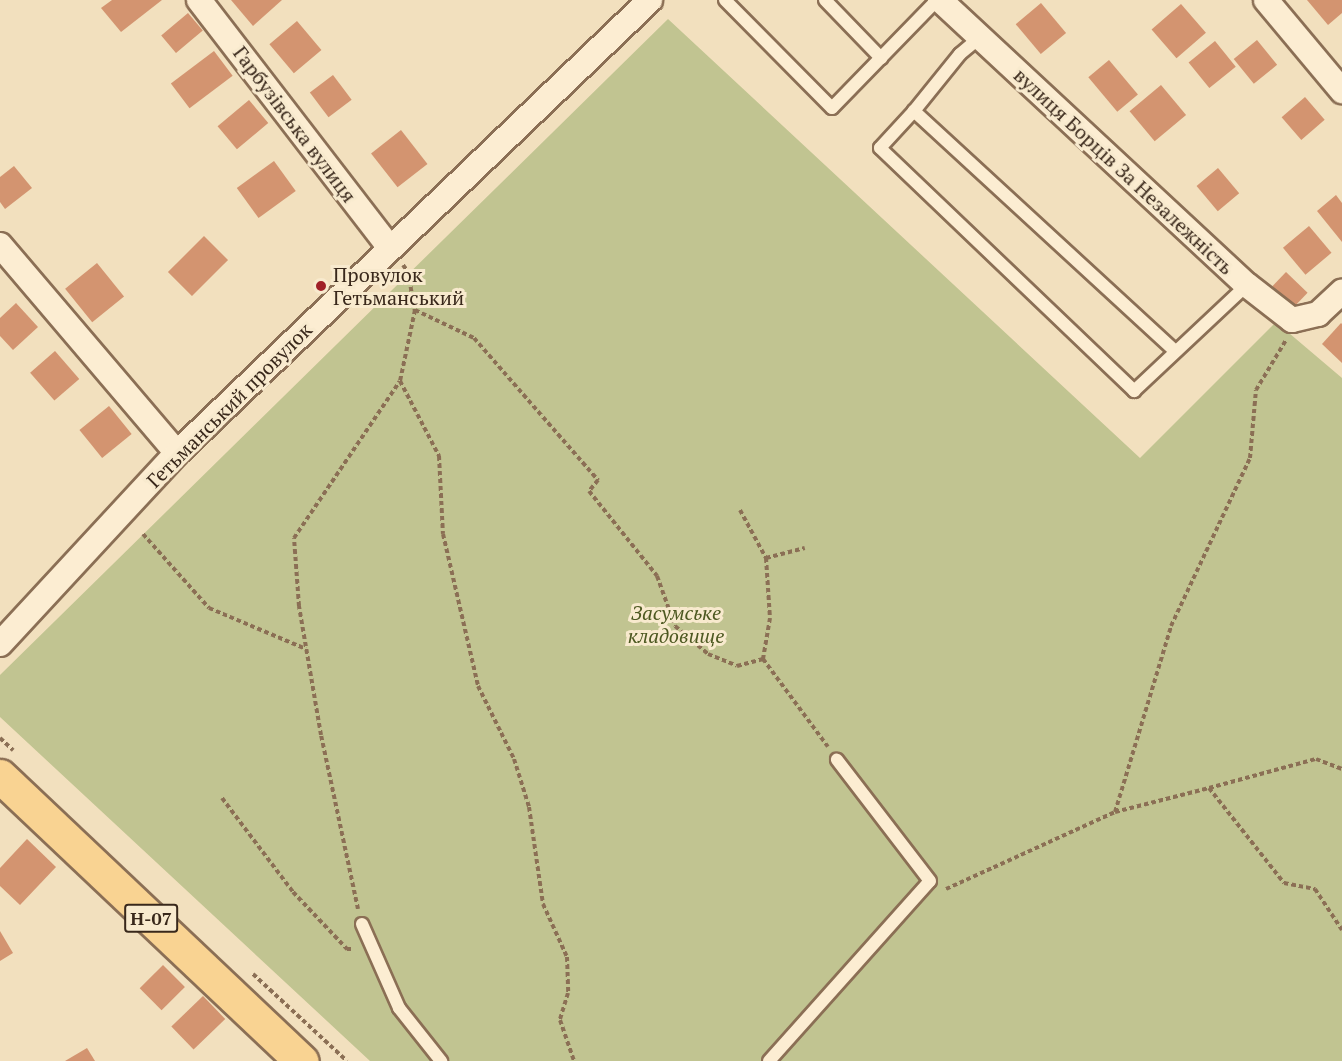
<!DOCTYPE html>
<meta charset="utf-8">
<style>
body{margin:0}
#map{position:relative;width:1342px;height:1061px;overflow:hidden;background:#f2e0be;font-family:"PT Serif",serif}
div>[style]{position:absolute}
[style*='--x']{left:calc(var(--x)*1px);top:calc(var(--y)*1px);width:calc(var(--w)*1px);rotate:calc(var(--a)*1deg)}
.cemetery>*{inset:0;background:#c1c491}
.building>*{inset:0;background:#d39470;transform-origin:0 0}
.path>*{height:4px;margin-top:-2px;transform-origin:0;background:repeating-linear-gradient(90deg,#8b6f55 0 4.5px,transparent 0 7.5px)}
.roads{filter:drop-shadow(2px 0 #8b6f55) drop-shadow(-2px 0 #8b6f55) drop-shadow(0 2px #8b6f55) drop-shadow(0 -2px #8b6f55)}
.service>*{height:12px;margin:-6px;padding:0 6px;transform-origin:6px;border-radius:6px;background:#fcedd2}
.minor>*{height:24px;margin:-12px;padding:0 12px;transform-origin:12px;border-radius:12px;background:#fcedd2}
.primary>*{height:33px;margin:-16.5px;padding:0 16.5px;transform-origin:16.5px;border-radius:16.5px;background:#f9d392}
.dots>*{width:16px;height:16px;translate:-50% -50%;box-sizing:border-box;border:3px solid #f8eace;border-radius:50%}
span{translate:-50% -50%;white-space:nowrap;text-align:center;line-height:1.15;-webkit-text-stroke:6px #f8eace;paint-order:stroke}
.shield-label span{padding:2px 4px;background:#f8eace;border:2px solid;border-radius:4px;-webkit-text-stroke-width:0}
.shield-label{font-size:18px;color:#39281b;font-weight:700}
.street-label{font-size:20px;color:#39281b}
.poi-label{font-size:20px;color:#39281b}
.left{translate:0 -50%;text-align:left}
.park-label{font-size:20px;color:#4c5820;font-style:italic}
</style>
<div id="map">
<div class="cemetery">
<div style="clip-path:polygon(668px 19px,1140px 458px,1276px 322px,1342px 378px,1342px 1061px,370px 1061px,0 717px,0 675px)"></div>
</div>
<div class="building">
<div style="clip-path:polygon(112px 0,162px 0,121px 32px,101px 8px)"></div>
<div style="clip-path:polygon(231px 0,282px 0,253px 26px)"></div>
<div style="clip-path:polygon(1307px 0,1342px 0,1342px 13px,1328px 25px)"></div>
<div style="left:1041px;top:3px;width:39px;height:33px;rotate:50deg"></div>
<div style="left:1181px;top:4px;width:38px;height:39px;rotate:49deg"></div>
<div style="left:188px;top:13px;width:23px;height:35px;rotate:50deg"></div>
<div style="left:297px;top:21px;width:38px;height:36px;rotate:50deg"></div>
<div style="left:1257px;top:40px;width:32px;height:30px;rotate:51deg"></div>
<div style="left:1215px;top:41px;width:33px;height:34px;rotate:51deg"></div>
<div style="left:214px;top:51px;width:31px;height:54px;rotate:53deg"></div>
<div style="left:1109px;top:60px;width:45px;height:27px;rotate:50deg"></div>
<div style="left:333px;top:75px;width:31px;height:29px;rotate:53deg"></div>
<div style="left:1161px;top:85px;width:39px;height:41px;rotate:50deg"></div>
<div style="left:1305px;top:97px;width:30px;height:31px;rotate:49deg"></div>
<div style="left:249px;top:100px;width:30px;height:41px;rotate:50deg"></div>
<div style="left:401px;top:130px;width:43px;height:38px;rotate:52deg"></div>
<div style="left:274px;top:161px;width:37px;height:46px;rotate:54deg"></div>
<div style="clip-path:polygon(14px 166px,32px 188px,5px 209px,0 202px,0 177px)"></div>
<div style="left:1218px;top:168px;width:33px;height:28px;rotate:50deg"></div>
<div style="clip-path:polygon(1336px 195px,1342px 203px,1342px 242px,1317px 211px)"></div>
<div style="left:1309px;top:226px;width:35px;height:34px;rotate:50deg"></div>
<div style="left:204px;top:236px;width:34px;height:51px;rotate:45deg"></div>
<div style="left:97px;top:263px;width:43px;height:41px;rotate:51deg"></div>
<div style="left:1286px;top:272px;width:30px;height:20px;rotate:44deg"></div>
<div style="clip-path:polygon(16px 303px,38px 327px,13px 350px,0 336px,0 318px)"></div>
<div style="clip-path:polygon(1341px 323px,1342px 324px,1342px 363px,1322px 344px)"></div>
<div style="left:55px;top:351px;width:37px;height:33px;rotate:49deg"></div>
<div style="left:109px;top:406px;width:36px;height:38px;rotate:51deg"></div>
<div style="clip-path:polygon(27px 839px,56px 867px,20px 905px,0 886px,0 868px)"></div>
<div style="clip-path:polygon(0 931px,13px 953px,0 961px)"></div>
<div style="left:163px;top:965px;width:31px;height:33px;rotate:45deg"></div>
<div style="left:203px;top:996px;width:32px;height:44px;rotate:46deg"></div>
<div style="clip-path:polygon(87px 1048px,95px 1061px,65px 1061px)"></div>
</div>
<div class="path">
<div style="--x:403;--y:265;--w:9;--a:54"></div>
<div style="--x:408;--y:272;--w:39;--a:80"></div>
<div style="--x:415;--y:310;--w:73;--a:101.9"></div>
<div style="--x:400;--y:381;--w:85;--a:62.5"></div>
<div style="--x:439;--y:456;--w:78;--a:87.1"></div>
<div style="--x:443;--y:534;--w:156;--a:77"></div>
<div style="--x:478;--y:686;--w:81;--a:63.7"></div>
<div style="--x:514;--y:759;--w:50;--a:72.6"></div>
<div style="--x:529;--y:807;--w:98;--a:81.8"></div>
<div style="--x:543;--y:904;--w:58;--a:65.6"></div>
<div style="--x:567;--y:957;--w:36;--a:88"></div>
<div style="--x:568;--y:993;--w:28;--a:107"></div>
<div style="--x:560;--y:1020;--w:43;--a:71.1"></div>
<div style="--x:415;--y:310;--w:65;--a:25.4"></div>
<div style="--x:474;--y:338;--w:189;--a:48.9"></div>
<div style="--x:598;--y:480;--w:14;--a:129"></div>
<div style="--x:589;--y:491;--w:109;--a:51.3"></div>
<div style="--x:657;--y:576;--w:53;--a:70.2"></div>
<div style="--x:675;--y:626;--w:43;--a:40.3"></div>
<div style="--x:708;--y:654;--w:31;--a:22"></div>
<div style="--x:737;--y:666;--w:27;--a:-15"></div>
<div style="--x:763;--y:659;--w:109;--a:53.5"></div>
<div style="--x:740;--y:510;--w:55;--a:61.6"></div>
<div style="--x:766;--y:558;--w:60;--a:86.2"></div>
<div style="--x:770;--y:618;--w:42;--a:99.7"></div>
<div style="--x:143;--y:534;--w:99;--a:48.3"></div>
<div style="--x:209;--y:608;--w:105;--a:22.9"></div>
<div style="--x:766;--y:558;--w:40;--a:-14.4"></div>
<div style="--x:0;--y:738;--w:18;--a:43"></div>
<div style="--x:1209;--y:788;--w:111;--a:-15.2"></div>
<div style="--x:1316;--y:759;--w:28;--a:21"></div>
<div style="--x:222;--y:798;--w:118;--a:52.9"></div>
<div style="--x:293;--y:892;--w:79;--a:46.5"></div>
<div style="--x:347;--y:949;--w:7;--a:0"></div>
<div style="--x:1115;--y:812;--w:194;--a:-73.2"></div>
<div style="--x:1171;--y:626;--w:186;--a:-64.8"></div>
<div style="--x:1250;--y:458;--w:68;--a:-85"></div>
<div style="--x:1256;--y:390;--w:58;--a:-59"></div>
<div style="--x:946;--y:889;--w:186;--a:-24.5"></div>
<div style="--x:1115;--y:812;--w:97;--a:-14.3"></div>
<div style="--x:1209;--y:788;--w:121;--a:51.7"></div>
<div style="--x:1284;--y:883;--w:32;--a:11"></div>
<div style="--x:1315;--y:889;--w:49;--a:56.6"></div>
<div style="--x:358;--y:909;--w:178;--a:-102"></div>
<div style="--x:321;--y:735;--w:131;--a:-99.7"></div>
<div style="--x:299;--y:606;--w:68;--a:-94.2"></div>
<div style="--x:294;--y:538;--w:189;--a:-56"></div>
<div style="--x:253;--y:974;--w:128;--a:42.8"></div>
</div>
<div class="roads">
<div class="service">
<div style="--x:725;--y:0;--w:152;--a:45.3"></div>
<div style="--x:832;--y:108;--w:151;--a:-45.8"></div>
<div style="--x:825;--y:0;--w:81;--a:46"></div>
<div style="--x:914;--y:111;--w:73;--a:-51.1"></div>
<div style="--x:960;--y:54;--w:26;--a:-40"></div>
<div style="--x:1175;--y:351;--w:355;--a:-137.4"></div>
<div style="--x:914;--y:111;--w:50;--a:132.6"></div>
<div style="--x:880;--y:148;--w:352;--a:43.7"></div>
<div style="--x:1134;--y:391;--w:155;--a:-43.2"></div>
<div style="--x:362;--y:924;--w:92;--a:66.2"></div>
<div style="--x:399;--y:1008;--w:68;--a:51.6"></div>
<div style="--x:769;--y:1061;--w:241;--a:-48.2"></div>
<div style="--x:930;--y:881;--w:153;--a:-127.5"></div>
</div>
<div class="minor">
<div style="--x:199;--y:0;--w:313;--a:52.4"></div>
<div style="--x:940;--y:0;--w:419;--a:42.9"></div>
<div style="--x:1247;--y:285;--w:57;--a:37.9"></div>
<div style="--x:1292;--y:320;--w:27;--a:-13"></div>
<div style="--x:1318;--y:314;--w:33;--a:-43"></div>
<div style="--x:1266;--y:0;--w:119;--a:50.1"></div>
<div style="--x:0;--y:245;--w:273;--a:49.6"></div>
<div style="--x:0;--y:644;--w:260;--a:-47.2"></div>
<div style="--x:177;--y:453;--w:655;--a:-43.76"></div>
</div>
<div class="primary">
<div style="--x:0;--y:776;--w:415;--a:43.4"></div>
</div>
</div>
<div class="dots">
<div style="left:321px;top:286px;background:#a02027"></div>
</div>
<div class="shield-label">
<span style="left:151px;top:918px">Н-07</span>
</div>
<div class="street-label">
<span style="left:295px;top:124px;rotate:53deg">Гарбузівська вулиця</span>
<span style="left:1124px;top:171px;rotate:43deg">вулиця Борців За Незалежність</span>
<span style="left:229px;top:405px;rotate:-45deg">Гетьманський провулок</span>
</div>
<div class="poi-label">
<span class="left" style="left:333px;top:286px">Провулок<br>Гетьманський</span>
</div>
<div class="park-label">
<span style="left:676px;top:624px">Засумське<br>кладовище</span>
</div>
</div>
